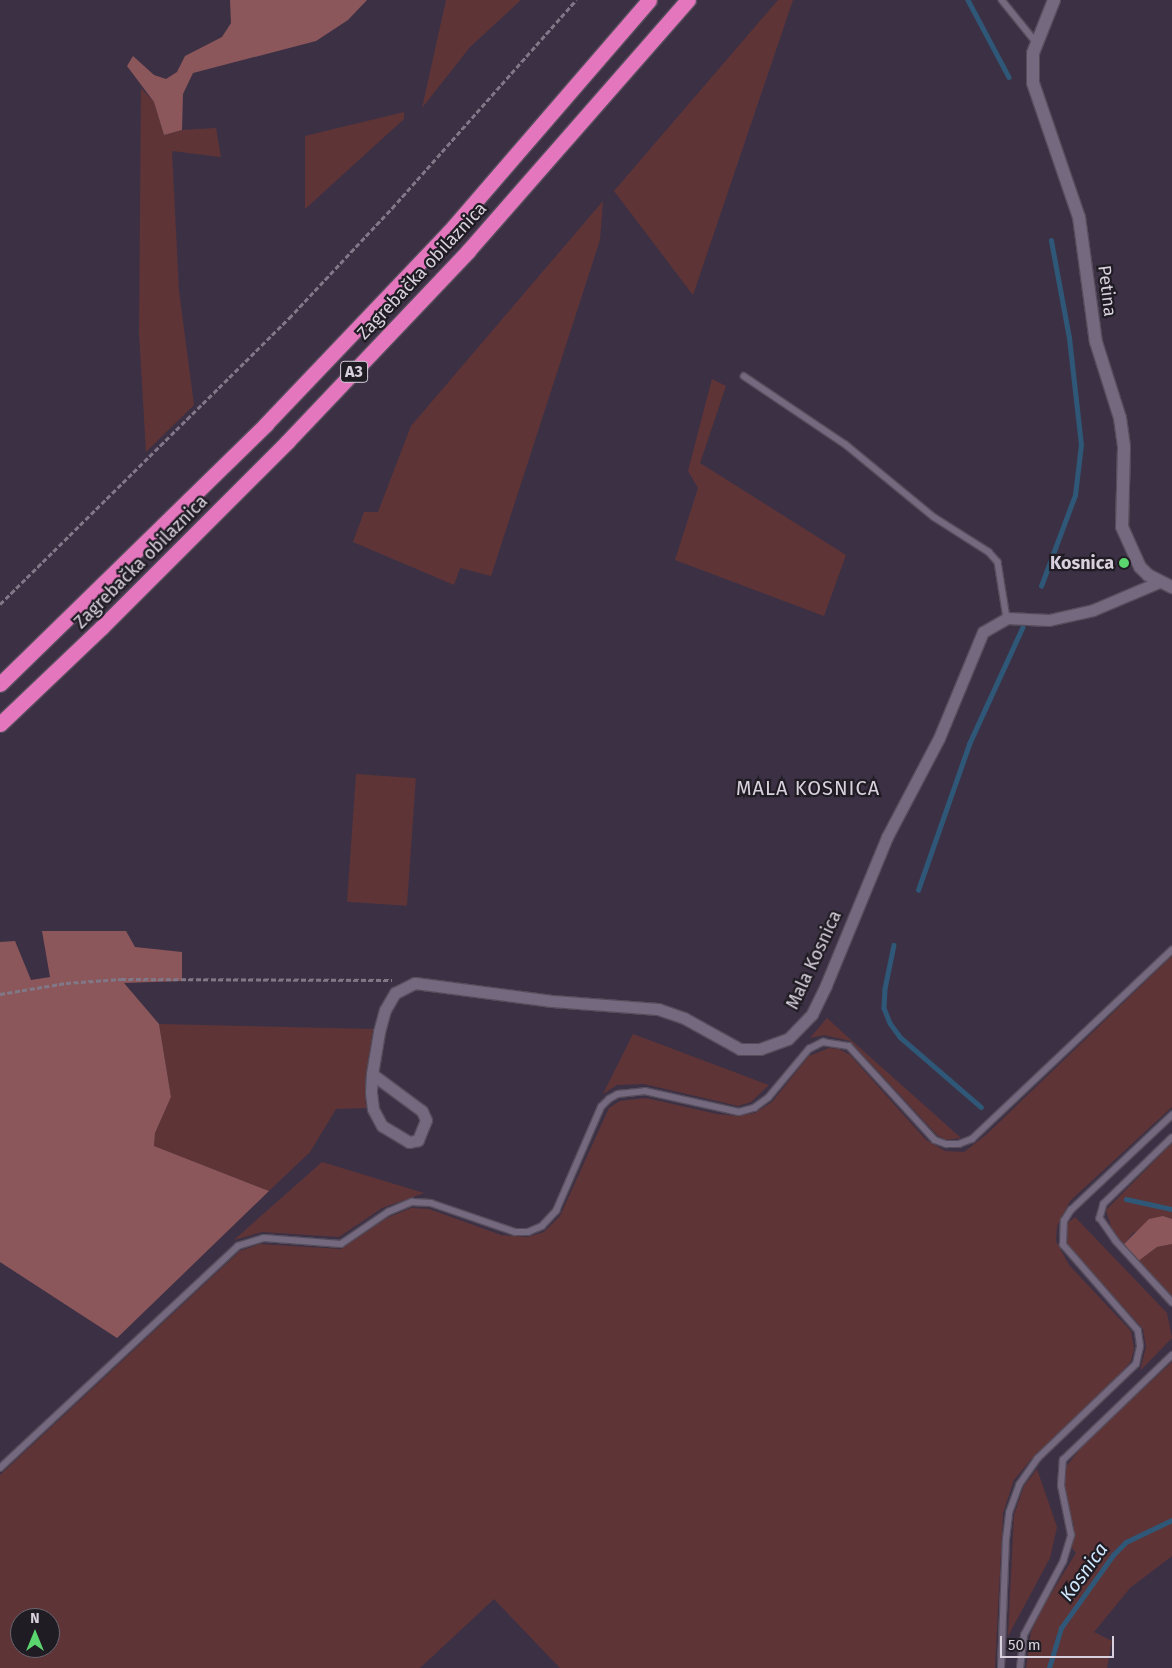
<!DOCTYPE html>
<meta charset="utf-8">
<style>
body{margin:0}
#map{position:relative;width:1172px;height:1668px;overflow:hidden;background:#3c3144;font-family:"Fira Sans",sans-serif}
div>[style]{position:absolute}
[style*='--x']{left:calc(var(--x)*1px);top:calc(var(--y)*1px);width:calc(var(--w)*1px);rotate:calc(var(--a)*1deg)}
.green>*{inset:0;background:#5f3437;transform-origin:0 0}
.forest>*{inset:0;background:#8c575b}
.stream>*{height:4.5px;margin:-2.25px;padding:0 2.25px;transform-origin:2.25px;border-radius:2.25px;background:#2f5878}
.path>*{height:2.5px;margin-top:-1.25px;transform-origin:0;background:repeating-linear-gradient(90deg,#807787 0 5px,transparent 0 7.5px)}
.roads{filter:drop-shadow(1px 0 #564d5c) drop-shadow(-1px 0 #564d5c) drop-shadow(0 1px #564d5c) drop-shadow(0 -1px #564d5c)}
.service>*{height:5.5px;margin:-2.75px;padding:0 2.75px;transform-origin:2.75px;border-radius:2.75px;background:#74697e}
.minor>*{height:11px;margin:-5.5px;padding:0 5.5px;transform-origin:5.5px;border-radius:5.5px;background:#74697e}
.tertiary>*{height:12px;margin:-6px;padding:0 6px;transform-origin:6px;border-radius:6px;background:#74697e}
.motorway>*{height:15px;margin:-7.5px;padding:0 7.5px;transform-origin:7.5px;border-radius:7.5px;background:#e476bd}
.dots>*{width:14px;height:14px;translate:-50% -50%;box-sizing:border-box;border:2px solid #201c24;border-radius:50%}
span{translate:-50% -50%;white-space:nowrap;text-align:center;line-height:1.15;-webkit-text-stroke:4.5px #201c24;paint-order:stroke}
.shield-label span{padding:1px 4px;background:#201c24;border:1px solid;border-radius:4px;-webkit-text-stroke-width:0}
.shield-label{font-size:16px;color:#d8d1dd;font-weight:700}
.street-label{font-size:18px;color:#d8d1dd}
.poi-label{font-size:18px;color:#d8d1dd;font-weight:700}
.right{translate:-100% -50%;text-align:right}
.water-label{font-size:19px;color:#cee7fd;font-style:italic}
.quarter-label{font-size:20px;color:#d8d1dd;letter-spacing:1px}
.north{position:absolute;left:10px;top:1608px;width:50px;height:50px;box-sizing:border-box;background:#201c24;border:1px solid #6a646e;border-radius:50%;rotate:0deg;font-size:14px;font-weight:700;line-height:20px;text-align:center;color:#d8d1dd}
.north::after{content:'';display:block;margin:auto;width:18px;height:22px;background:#5bd56e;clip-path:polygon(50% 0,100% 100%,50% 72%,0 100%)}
.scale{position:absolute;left:1000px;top:1636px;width:114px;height:22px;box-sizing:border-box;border:2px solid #d8d1dd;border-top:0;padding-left:6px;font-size:15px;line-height:18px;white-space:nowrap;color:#d8d1dd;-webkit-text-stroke:4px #201c24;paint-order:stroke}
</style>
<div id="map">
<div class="green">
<div style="clip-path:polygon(446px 0,521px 0,470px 47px,422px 108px)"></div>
<div style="clip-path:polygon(778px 0,793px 0,693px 295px,614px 191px)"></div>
<div style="clip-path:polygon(141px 88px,154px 102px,164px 135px,182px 130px,216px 128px,221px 157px,172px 151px,179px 291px,194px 405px,146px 452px,139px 333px)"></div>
<div style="clip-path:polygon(404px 112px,404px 119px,305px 209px,305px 136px)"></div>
<div style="clip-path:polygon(603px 201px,600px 240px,491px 576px,460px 568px,454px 585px,353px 542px,364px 512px,378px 512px,411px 426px)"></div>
<div style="clip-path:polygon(712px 379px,726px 386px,700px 463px,846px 555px,824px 616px,675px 560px,698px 488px,688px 471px)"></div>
<div style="left:356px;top:774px;width:60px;height:128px;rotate:4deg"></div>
<div style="clip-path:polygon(evenodd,1172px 956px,1172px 1107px,1070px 1201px,1057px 1226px,1056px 1241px,1069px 1265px,1131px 1331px,1134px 1349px,1131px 1361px,1115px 1380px,1033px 1457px,1014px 1480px,1003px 1513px,995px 1668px,560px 1668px,494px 1599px,420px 1668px,0 1668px,0 1475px,240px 1251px,260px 1244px,341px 1249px,387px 1218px,411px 1208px,429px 1209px,501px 1235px,528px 1237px,544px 1232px,560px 1216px,609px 1108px,620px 1101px,646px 1098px,717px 1114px,738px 1116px,755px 1113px,772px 1102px,809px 1056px,829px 1048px,839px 1049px,850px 1055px,926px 1140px,945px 1151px,964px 1152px,987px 1134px,1172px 956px,20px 1618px,50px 1618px,50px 1648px,20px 1648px,20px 1618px)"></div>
<div style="clip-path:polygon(827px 1018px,851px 1040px,961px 1138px,946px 1140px,937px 1135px,850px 1041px,824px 1035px,810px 1038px)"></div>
<div style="clip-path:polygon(159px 1024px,373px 1029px,365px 1080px,366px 1108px,336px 1109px,310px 1152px,269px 1191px,154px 1146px,155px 1133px,171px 1097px)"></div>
<div style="clip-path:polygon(633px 1034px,769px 1085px,751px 1102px,738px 1106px,644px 1084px,617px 1085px,603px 1094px)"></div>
<div style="clip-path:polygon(1172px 1143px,1172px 1219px,1163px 1216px,1133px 1233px,1123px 1245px,1112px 1230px,1106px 1210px)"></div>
<div style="clip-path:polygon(322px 1162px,424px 1193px,382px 1208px,339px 1237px,262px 1232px,234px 1240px)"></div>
<div style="clip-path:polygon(1075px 1217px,1167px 1313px,1172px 1338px,1140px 1371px,1146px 1347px,1143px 1329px,1067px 1244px,1068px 1223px)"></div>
<div style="clip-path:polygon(1172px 1244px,1172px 1296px,1137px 1262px,1157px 1247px)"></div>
<div style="clip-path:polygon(1172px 1362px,1172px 1556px,1130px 1588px,1094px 1632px,1112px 1641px,1107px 1668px,1026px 1668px,1031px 1632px,1043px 1607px,1076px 1553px,1072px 1548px,1074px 1525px,1065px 1497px,1065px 1468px,1084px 1444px)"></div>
<div style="clip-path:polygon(1037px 1469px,1057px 1527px,1050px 1558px,1008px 1636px,1014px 1515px,1024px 1486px)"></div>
</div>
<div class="forest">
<div style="clip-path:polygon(230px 0,367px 0,348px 20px,316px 41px,193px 73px,183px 94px,182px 130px,164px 135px,154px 102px,127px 66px,133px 56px,154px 75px,166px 79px,177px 72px,185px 56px,222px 37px,231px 23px)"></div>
<div style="clip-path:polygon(42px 931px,126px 931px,135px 947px,182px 952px,182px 981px,124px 983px,159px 1024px,171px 1097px,155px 1133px,154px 1146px,269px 1191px,117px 1338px,0 1262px,0 942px,15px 941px,31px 980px,50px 977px)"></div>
<div style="clip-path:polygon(1163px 1216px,1172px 1219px,1172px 1244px,1157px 1247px,1137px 1262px,1123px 1245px,1149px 1219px)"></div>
</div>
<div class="stream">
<div style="--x:968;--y:0;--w:87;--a:62"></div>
<div style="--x:1041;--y:586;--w:97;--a:-69.5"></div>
<div style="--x:1075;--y:495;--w:50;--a:-83.2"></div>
<div style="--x:1081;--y:445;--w:108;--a:-96.4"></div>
<div style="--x:1069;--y:338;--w:99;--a:-100.5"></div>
<div style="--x:918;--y:890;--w:155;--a:-70.7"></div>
<div style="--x:969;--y:744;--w:128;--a:-65.4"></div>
<div style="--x:894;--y:945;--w:45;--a:101.6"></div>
<div style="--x:885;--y:989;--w:19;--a:93"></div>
<div style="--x:884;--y:1008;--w:16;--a:68"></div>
<div style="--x:890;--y:1023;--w:17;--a:54"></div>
<div style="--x:900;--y:1037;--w:107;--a:40.8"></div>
<div style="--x:1126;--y:1199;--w:47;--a:12.3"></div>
<div style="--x:1049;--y:1668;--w:42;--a:-73.3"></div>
<div style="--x:1061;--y:1628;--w:90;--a:-54.5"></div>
<div style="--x:1113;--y:1555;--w:18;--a:-45"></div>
<div style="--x:1126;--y:1542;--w:51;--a:-25.6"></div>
</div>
<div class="path">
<div style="--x:0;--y:604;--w:407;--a:-44.7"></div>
<div style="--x:289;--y:318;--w:151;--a:-46.9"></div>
<div style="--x:392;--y:208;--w:278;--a:-48.5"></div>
<div style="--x:0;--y:994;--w:67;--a:-9.5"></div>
<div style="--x:66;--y:983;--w:55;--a:-4.2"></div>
<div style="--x:121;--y:979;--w:271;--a:0.2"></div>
</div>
<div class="roads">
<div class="service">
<div style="--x:1002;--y:0;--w:54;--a:51"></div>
<div style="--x:744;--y:376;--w:122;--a:34"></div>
<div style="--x:845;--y:444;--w:115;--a:39.4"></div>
<div style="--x:934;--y:517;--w:65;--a:32.5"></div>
<div style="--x:989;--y:552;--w:13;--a:48"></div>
<div style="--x:998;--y:562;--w:57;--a:80.9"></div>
<div style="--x:1172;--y:1138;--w:95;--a:135.9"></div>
<div style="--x:1104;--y:1204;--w:15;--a:106"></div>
<div style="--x:1100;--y:1218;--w:28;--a:55"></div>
<div style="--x:1116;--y:1241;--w:83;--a:47.4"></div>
<div style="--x:0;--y:1468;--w:325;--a:-43"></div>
<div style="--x:238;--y:1246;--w:27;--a:-17"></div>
<div style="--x:264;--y:1238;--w:77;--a:4.5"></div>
<div style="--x:341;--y:1244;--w:57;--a:-34.2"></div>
<div style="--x:388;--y:1212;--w:26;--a:-23"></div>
<div style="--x:412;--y:1202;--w:19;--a:3"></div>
<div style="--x:431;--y:1203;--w:89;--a:19"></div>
<div style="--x:515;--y:1232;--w:13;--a:0"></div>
<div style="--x:528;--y:1232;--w:15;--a:-23"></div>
<div style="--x:542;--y:1226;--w:21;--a:-47"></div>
<div style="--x:556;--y:1211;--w:113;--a:-66.6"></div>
<div style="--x:601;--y:1107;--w:11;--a:-45"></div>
<div style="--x:609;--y:1099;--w:10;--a:-29"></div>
<div style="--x:618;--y:1094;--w:27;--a:-6"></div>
<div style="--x:645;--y:1091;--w:96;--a:12.6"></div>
<div style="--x:739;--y:1112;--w:16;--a:-15"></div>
<div style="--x:754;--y:1108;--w:17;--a:-36"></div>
<div style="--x:768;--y:1098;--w:64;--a:-50.1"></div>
<div style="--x:809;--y:1049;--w:16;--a:-27"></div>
<div style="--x:823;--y:1042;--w:26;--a:9"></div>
<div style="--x:849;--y:1046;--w:127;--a:47.5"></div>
<div style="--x:935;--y:1140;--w:12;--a:20"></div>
<div style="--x:946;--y:1144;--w:13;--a:0"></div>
<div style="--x:959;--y:1144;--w:14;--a:-21"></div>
<div style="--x:972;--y:1139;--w:275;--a:-43.4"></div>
<div style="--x:1001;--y:1668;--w:129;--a:-87.8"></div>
<div style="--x:1006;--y:1539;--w:26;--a:-83"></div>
<div style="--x:1009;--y:1513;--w:30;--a:-70"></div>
<div style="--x:1019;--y:1485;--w:32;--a:-55"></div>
<div style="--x:1037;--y:1459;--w:137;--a:-43.8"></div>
<div style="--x:1136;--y:1364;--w:18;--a:-77"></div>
<div style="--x:1140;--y:1346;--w:15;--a:-98"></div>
<div style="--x:1138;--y:1331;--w:114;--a:-131.1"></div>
<div style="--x:1063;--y:1245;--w:24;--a:-88"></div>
<div style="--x:1064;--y:1221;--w:13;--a:-58"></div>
<div style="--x:1071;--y:1210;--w:139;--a:-43.2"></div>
<div style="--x:1020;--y:1668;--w:33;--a:-83"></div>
<div style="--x:1024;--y:1635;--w:83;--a:-61.9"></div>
<div style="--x:1063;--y:1562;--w:28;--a:-73"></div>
<div style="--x:1071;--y:1535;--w:50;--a:-101.5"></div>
<div style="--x:1061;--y:1486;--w:26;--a:-86"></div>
<div style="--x:1063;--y:1460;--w:151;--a:-43.9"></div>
</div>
<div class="minor">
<div style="--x:372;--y:1074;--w:62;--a:36.5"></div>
<div style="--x:422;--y:1111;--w:10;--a:66"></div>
<div style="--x:426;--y:1120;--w:22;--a:112"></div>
<div style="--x:418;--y:1140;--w:9;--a:167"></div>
<div style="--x:409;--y:1142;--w:31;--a:-149"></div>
<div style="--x:382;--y:1126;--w:19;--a:-118"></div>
<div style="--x:373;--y:1109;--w:17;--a:-97"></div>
<div style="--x:371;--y:1092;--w:18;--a:-87"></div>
<div style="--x:372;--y:1074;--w:43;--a:-80.5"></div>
<div style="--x:379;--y:1032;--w:23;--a:-75"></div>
<div style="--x:385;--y:1010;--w:20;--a:-60"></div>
<div style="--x:395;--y:993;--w:22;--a:-27"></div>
<div style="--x:415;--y:983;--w:138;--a:7.5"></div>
<div style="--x:552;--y:1001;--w:106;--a:4.3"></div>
<div style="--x:658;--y:1009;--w:28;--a:19"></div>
<div style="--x:684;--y:1018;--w:64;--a:29"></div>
<div style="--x:740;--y:1049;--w:20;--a:0"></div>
<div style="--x:760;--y:1049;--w:30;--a:-20"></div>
<div style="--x:788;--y:1039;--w:35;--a:-46"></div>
<div style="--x:812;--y:1014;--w:32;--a:-64"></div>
<div style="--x:826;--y:985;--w:160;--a:-67.6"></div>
<div style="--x:887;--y:837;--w:112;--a:-62.3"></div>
<div style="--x:939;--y:738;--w:115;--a:-67.5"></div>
<div style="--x:983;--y:632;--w:28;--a:-30"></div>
<div style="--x:1007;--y:618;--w:42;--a:2.7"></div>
<div style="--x:1049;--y:620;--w:45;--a:-12.8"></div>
<div style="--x:1093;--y:610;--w:72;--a:-23"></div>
</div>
<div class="tertiary">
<div style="--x:1054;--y:0;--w:57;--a:111.6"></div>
<div style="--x:1033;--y:53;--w:30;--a:90"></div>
<div style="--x:1033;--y:83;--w:142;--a:71.1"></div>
<div style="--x:1079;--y:217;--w:126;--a:82.3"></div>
<div style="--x:1096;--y:342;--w:80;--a:72.5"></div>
<div style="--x:1120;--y:418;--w:29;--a:82"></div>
<div style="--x:1124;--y:447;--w:80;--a:91.4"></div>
<div style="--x:1122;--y:527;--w:44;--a:65.8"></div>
<div style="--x:1140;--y:567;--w:11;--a:45"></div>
<div style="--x:1148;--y:575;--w:27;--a:27"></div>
</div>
<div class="motorway">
<div style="--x:0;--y:684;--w:372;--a:-44.3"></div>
<div style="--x:266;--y:424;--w:265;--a:-46.4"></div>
<div style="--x:449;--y:232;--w:306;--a:-49.2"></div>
<div style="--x:0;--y:724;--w:141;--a:-43.6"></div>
<div style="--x:102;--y:627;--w:262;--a:-45"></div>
<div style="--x:287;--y:442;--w:263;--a:-46.5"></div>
<div style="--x:468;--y:251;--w:334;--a:-48.8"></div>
</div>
</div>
<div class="dots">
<div style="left:1124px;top:563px;background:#5bd56e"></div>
</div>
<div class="shield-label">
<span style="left:354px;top:372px">A3</span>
</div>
<div class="street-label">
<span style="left:422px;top:271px;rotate:-47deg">Zagrebačka obilaznica</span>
<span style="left:1107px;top:291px;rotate:83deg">Petina</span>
<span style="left:141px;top:562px;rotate:-45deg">Zagrebačka obilaznica</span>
<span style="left:814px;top:960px;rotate:-65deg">Mala Kosnica</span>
</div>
<div class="poi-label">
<span class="right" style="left:1114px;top:563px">Kosnica</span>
</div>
<div class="water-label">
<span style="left:1084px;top:1572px;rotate:-54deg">Kosnica</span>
</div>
<div class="quarter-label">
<span style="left:808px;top:788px">MALA KOSNICA</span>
</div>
<div class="north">N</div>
<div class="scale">50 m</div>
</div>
